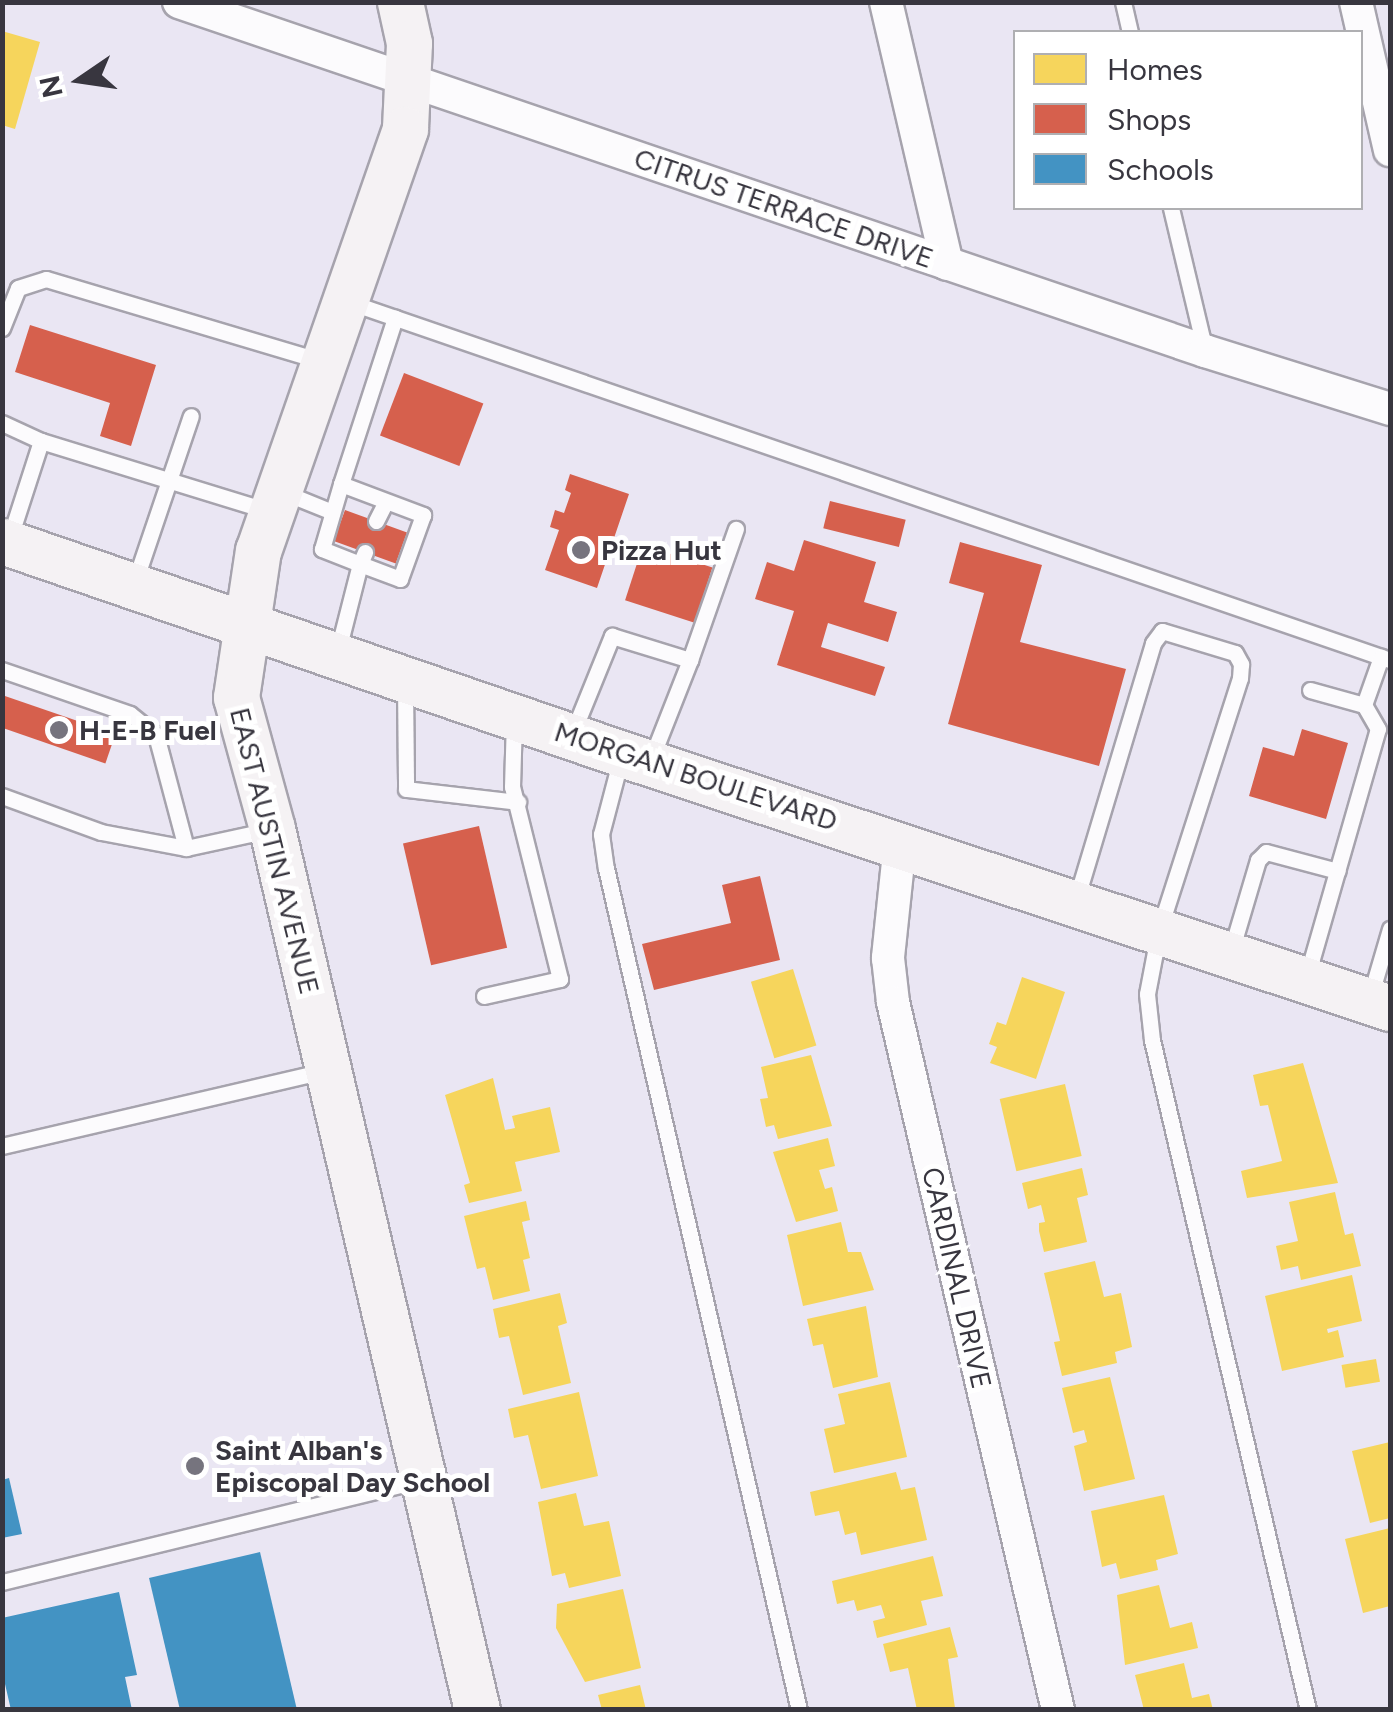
<!DOCTYPE html>
<style>
body{margin:0}
#map{position:relative;width:1393px;height:1712px;overflow:hidden;background:#eae6f3;font-family:Figtree,sans-serif}
div>[style]{position:absolute}
[style*='--x']{left:calc(var(--x)*1px);top:calc(var(--y)*1px);width:calc(var(--w)*1px);rotate:calc(var(--a)*1deg)}
.homes>*{inset:0;background:#f6d55c;transform-origin:0 0}
.shops>*{inset:0;background:#d6604d;transform-origin:0 0}
.schools>*{inset:0;background:#4393c3}
.roads{filter:drop-shadow(2px 0 #a6a3ad) drop-shadow(-2px 0 #a6a3ad) drop-shadow(0 2px #a6a3ad) drop-shadow(0 -2px #a6a3ad)}
.lane>*{height:15px;margin:-7.5px;padding:0 7.5px;transform-origin:7.5px;border-radius:7.5px;background:#fcfbfd}
.street>*{height:32px;margin:-16px;padding:0 16px;transform-origin:16px;border-radius:16px;background:#fcfbfd}
.secondary>*{height:45px;margin:-22.5px;padding:0 22.5px;transform-origin:22.5px;border-radius:22.5px;background:#f5f2f4}
.dots>*{width:28px;height:28px;translate:-50% -50%;box-sizing:border-box;border:5px solid #fff;border-radius:50%}
span{translate:-50% -50%;white-space:nowrap;text-align:center;line-height:1.15;-webkit-text-stroke:10px #fff;paint-order:stroke}
.street-label{font-size:28px;color:#38363f}
.poi-label{font-size:28px;color:#38363f;font-weight:700}
.left{translate:0 -50%;text-align:left}
.frame{position:absolute;inset:0;border:5px solid #38363f;pointer-events:none}
.legend{position:absolute;left:1013px;top:30px;width:350px;height:180px;box-sizing:border-box;background:#fff;border:2px solid #afafb2;margin:0;padding:12px 18px;list-style:none;font-size:30px;color:#38363f}
.legend li{display:flex;align-items:center;gap:20px;height:50px}
.legend b{width:50px;border:2px solid #afafb2}
.north{position:absolute;left:30px;top:30px;width:100px;height:100px;-webkit-text-stroke:8px #fff;paint-order:stroke;rotate:257deg;font-size:28px;font-weight:700;line-height:40px;text-align:center;color:#38363f}
.north::after{content:'';display:block;margin:auto;width:35px;height:45px;background:#38363f;clip-path:polygon(50% 0,100% 100%,50% 72%,0 100%)}
</style>
<div id="map">
<div class="homes">
<div style="clip-path:polygon(2px 31px,40px 42px,15px 129px,2px 125px)"></div>
<div style="left:793px;top:969px;width:80px;height:44px;rotate:73deg"></div>
<div style="clip-path:polygon(1022px 977px,1065px 992px,1036px 1079px,990px 1063px,997px 1047px,989px 1044px,997px 1022px,1006px 1025px)"></div>
<div style="clip-path:polygon(811px 1055px,832px 1126px,778px 1139px,774px 1125px,766px 1127px,760px 1099px,768px 1098px,761px 1067px)"></div>
<div style="clip-path:polygon(1303px 1063px,1338px 1183px,1247px 1198px,1241px 1171px,1282px 1161px,1268px 1105px,1260px 1106px,1253px 1075px)"></div>
<div style="clip-path:polygon(493px 1078px,505px 1130px,515px 1128px,512px 1116px,550px 1107px,560px 1152px,515px 1162px,522px 1191px,469px 1203px,464px 1185px,470px 1183px,445px 1095px)"></div>
<div style="left:1065px;top:1084px;width:74px;height:67px;rotate:77deg"></div>
<div style="clip-path:polygon(828px 1138px,835px 1166px,819px 1170px,825px 1189px,832px 1187px,838px 1211px,796px 1222px,773px 1152px)"></div>
<div style="clip-path:polygon(1082px 1168px,1088px 1195px,1077px 1198px,1087px 1242px,1044px 1252px,1039px 1231px,1039px 1223px,1045px 1222px,1041px 1205px,1028px 1209px,1022px 1183px)"></div>
<div style="clip-path:polygon(1335px 1192px,1345px 1235px,1353px 1233px,1361px 1266px,1301px 1280px,1298px 1266px,1281px 1270px,1276px 1246px,1298px 1241px,1289px 1202px)"></div>
<div style="clip-path:polygon(526px 1201px,530px 1220px,522px 1222px,530px 1258px,523px 1260px,530px 1291px,493px 1300px,485px 1267px,477px 1269px,464px 1216px)"></div>
<div style="clip-path:polygon(841px 1222px,848px 1252px,861px 1252px,874px 1290px,803px 1306px,787px 1235px)"></div>
<div style="clip-path:polygon(1095px 1261px,1104px 1297px,1121px 1293px,1132px 1347px,1115px 1352px,1117px 1363px,1062px 1376px,1054px 1342px,1060px 1341px,1044px 1273px)"></div>
<div style="clip-path:polygon(1352px 1275px,1362px 1321px,1327px 1329px,1328px 1333px,1338px 1330px,1344px 1357px,1282px 1371px,1265px 1296px)"></div>
<div style="clip-path:polygon(560px 1293px,567px 1323px,558px 1326px,571px 1383px,523px 1395px,509px 1336px,499px 1338px,493px 1309px)"></div>
<div style="clip-path:polygon(866px 1306px,878px 1377px,833px 1388px,823px 1344px,813px 1346px,807px 1319px)"></div>
<div style="left:1376px;top:1359px;width:23px;height:35px;rotate:80deg"></div>
<div style="clip-path:polygon(1110px 1377px,1135px 1479px,1084px 1491px,1074px 1446px,1087px 1442px,1084px 1430px,1073px 1433px,1062px 1388px)"></div>
<div style="clip-path:polygon(890px 1382px,907px 1457px,834px 1473px,824px 1429px,845px 1424px,838px 1394px)"></div>
<div style="clip-path:polygon(579px 1392px,598px 1476px,541px 1489px,528px 1435px,514px 1438px,508px 1409px)"></div>
<div style="clip-path:polygon(1390px 1442px,1390px 1518px,1370px 1523px,1352px 1451px)"></div>
<div style="clip-path:polygon(896px 1472px,901px 1490px,915px 1487px,927px 1540px,861px 1555px,856px 1532px,845px 1535px,839px 1511px,815px 1516px,810px 1492px)"></div>
<div style="clip-path:polygon(576px 1493px,584px 1526px,609px 1521px,621px 1576px,569px 1588px,565px 1573px,552px 1576px,538px 1502px)"></div>
<div style="clip-path:polygon(1164px 1495px,1178px 1554px,1156px 1560px,1158px 1570px,1120px 1579px,1116px 1563px,1102px 1567px,1091px 1511px)"></div>
<div style="clip-path:polygon(1390px 1528px,1390px 1606px,1363px 1613px,1345px 1539px)"></div>
<div style="clip-path:polygon(933px 1556px,943px 1596px,921px 1601px,927px 1625px,877px 1638px,873px 1621px,885px 1618px,881px 1605px,857px 1611px,854px 1600px,837px 1604px,832px 1581px)"></div>
<div style="clip-path:polygon(1159px 1585px,1170px 1628px,1192px 1622px,1198px 1648px,1125px 1665px,1117px 1595px)"></div>
<div style="clip-path:polygon(623px 1589px,641px 1668px,585px 1682px,556px 1628px,557px 1604px)"></div>
<div style="clip-path:polygon(950px 1627px,958px 1657px,948px 1659px,955px 1708px,917px 1710px,908px 1668px,890px 1672px,883px 1644px)"></div>
<div style="clip-path:polygon(1184px 1663px,1192px 1698px,1209px 1694px,1213px 1710px,1144px 1710px,1135px 1675px)"></div>
<div style="clip-path:polygon(640px 1685px,646px 1710px,602px 1710px,598px 1695px)"></div>
</div>
<div class="shops">
<div style="clip-path:polygon(30px 325px,156px 365px,131px 446px,100px 436px,110px 403px,15px 372px)"></div>
<div style="left:404px;top:373px;width:85px;height:67px;rotate:21deg"></div>
<div style="clip-path:polygon(570px 474px,629px 494px,597px 588px,545px 570px,559px 530px,550px 527px,555px 510px,564px 513px,571px 493px,565px 490px)"></div>
<div style="left:830px;top:501px;width:78px;height:28px;rotate:14deg"></div>
<div style="left:345px;top:510px;width:66px;height:33px;rotate:20deg"></div>
<div style="clip-path:polygon(804px 540px,876px 562px,864px 602px,897px 612px,888px 642px,828px 623px,821px 647px,885px 667px,875px 696px,777px 665px,794px 611px,755px 599px,767px 562px,794px 571px)"></div>
<div style="clip-path:polygon(960px 542px,1042px 565px,1020px 642px,1126px 669px,1099px 766px,948px 724px,984px 593px,949px 583px)"></div>
<div style="left:643px;top:545px;width:73px;height:58px;rotate:18deg"></div>
<div style="left:2px;top:695px;width:120px;height:31px;rotate:19deg"></div>
<div style="clip-path:polygon(1302px 729px,1348px 743px,1326px 819px,1249px 796px,1263px 747px,1294px 756px)"></div>
<div style="left:479px;top:826px;width:125px;height:78px;rotate:77deg"></div>
<div style="clip-path:polygon(760px 876px,780px 960px,654px 990px,642px 944px,731px 923px,722px 885px)"></div>
</div>
<div class="schools">
<div style="clip-path:polygon(9px 1478px,22px 1534px,2px 1538px,2px 1480px)"></div>
<div style="clip-path:polygon(260px 1552px,297px 1710px,180px 1710px,149px 1578px)"></div>
<div style="clip-path:polygon(119px 1592px,137px 1675px,125px 1677px,132px 1710px,11px 1710px,2px 1671px,2px 1618px)"></div>
</div>
<div class="roads">
<div class="lane">
<div style="--x:1123;--y:2;--w:31;--a:77"></div>
<div style="--x:1171;--y:208;--w:147;--a:76.6"></div>
<div style="--x:349;--y:302;--w:1101;--a:18.98"></div>
<div style="--x:2;--y:328;--w:43;--a:-68.2"></div>
<div style="--x:18;--y:288;--w:29;--a:-18"></div>
<div style="--x:46;--y:279;--w:287;--a:16.6"></div>
<div style="--x:2;--y:423;--w:43;--a:24.8"></div>
<div style="--x:41;--y:441;--w:238;--a:17.1"></div>
<div style="--x:341;--y:484;--w:175;--a:-72"></div>
<div style="--x:283;--y:492;--w:51;--a:22"></div>
<div style="--x:376;--y:521;--w:20;--a:-63"></div>
<div style="--x:10;--y:537;--w:101;--a:-72.1"></div>
<div style="--x:135;--y:581;--w:174;--a:-71.3"></div>
<div style="--x:338;--y:650;--w:89;--a:-75.7"></div>
<div style="--x:360;--y:564;--w:41;--a:-158.5"></div>
<div style="--x:322;--y:549;--w:68;--a:-73.7"></div>
<div style="--x:341;--y:484;--w:88;--a:20.7"></div>
<div style="--x:423;--y:515;--w:68;--a:109.8"></div>
<div style="--x:400;--y:579;--w:43;--a:-159.4"></div>
<div style="--x:360;--y:564;--w:13;--a:-67"></div>
<div style="--x:690;--y:660;--w:139;--a:-70.7"></div>
<div style="--x:2;--y:670;--w:135;--a:19"></div>
<div style="--x:130;--y:714;--w:33;--a:39"></div>
<div style="--x:156;--y:735;--w:117;--a:75.1"></div>
<div style="--x:405;--y:685;--w:104;--a:89.4"></div>
<div style="--x:406;--y:789;--w:113;--a:6.6"></div>
<div style="--x:1364;--y:705;--w:51;--a:-70.5"></div>
<div style="--x:573;--y:732;--w:104;--a:-67.9"></div>
<div style="--x:612;--y:636;--w:82;--a:17.1"></div>
<div style="--x:690;--y:660;--w:106;--a:111.5"></div>
<div style="--x:621;--y:758;--w:79;--a:104.7"></div>
<div style="--x:601;--y:834;--w:34;--a:82"></div>
<div style="--x:606;--y:868;--w:864;--a:77.09"></div>
<div style="--x:2;--y:796;--w:105;--a:20"></div>
<div style="--x:101;--y:832;--w:86;--a:10.7"></div>
<div style="--x:186;--y:848;--w:85;--a:-12.2"></div>
<div style="--x:1076;--y:900;--w:268;--a:-73.3"></div>
<div style="--x:1153;--y:643;--w:15;--a:-53"></div>
<div style="--x:1162;--y:631;--w:76;--a:16.8"></div>
<div style="--x:1235;--y:653;--w:13;--a:61"></div>
<div style="--x:1241;--y:664;--w:14;--a:94"></div>
<div style="--x:1240;--y:678;--w:266;--a:107.8"></div>
<div style="--x:1159;--y:931;--w:64;--a:100.8"></div>
<div style="--x:1147;--y:994;--w:46;--a:83.8"></div>
<div style="--x:1152;--y:1040;--w:688;--a:76.89"></div>
<div style="--x:1231;--y:951;--w:95;--a:-73.5"></div>
<div style="--x:1258;--y:860;--w:11;--a:-45"></div>
<div style="--x:1266;--y:852;--w:74;--a:14.8"></div>
<div style="--x:1307;--y:976;--w:257;--a:-74"></div>
<div style="--x:1378;--y:729;--w:28;--a:-120"></div>
<div style="--x:1364;--y:705;--w:56;--a:-164.5"></div>
<div style="--x:484;--y:996;--w:78;--a:-12.6"></div>
<div style="--x:560;--y:979;--w:198;--a:-104"></div>
<div style="--x:512;--y:787;--w:67;--a:-88.3"></div>
<div style="--x:1370;--y:997;--w:71;--a:-73.6"></div>
<div style="--x:2;--y:1146;--w:332;--a:-13.1"></div>
<div style="--x:2;--y:1582;--w:431;--a:-13.7"></div>
</div>
<div class="street">
<div style="--x:179;--y:2;--w:1084;--a:18.79"></div>
<div style="--x:1205;--y:351;--w:194;--a:17.4"></div>
<div style="--x:886;--y:2;--w:269;--a:76.9"></div>
<div style="--x:1356;--y:2;--w:152;--a:77.1"></div>
<div style="--x:900;--y:843;--w:116;--a:96"></div>
<div style="--x:888;--y:958;--w:44;--a:83.5"></div>
<div style="--x:893;--y:1002;--w:727;--a:76.88"></div>
</div>
<div class="secondary">
<div style="--x:400;--y:2;--w:42;--a:77.6"></div>
<div style="--x:409;--y:43;--w:86;--a:92.7"></div>
<div style="--x:405;--y:129;--w:446;--a:109.2"></div>
<div style="--x:258;--y:550;--w:149;--a:98.5"></div>
<div style="--x:236;--y:697;--w:137;--a:74.7"></div>
<div style="--x:272;--y:829;--w:905;--a:76.9"></div>
<div style="--x:2;--y:541;--w:656;--a:18.96"></div>
<div style="--x:622;--y:754;--w:809;--a:18.3"></div>
</div>
</div>
<div class="dots">
<div style="left:581px;top:550px;background:#76747e"></div>
<div style="left:59px;top:730px;background:#76747e"></div>
<div style="left:195px;top:1466px;background:#76747e"></div>
</div>
<div class="street-label">
<span style="left:784px;top:208px;rotate:19deg">CITRUS TERRACE DRIVE</span>
<span style="left:696px;top:776px;rotate:18deg">MORGAN BOULEVARD</span>
<span style="left:275px;top:851px;rotate:76deg">EAST AUSTIN AVENUE</span>
<span style="left:957px;top:1278px;rotate:77deg">CARDINAL DRIVE</span>
</div>
<div class="poi-label">
<span class="left" style="left:601px;top:550px">Pizza Hut</span>
<span class="left" style="left:79px;top:730px">H-E-B Fuel</span>
<span class="left" style="left:215px;top:1466px">Saint Alban's<br>Episcopal Day School</span>
</div>
<div class="frame"></div>
<ul class="legend">
<li><b style="height:28px;background:#f6d55c"></b>Homes</li>
<li><b style="height:28px;background:#d6604d"></b>Shops</li>
<li><b style="height:28px;background:#4393c3"></b>Schools</li>
</ul>
<div class="north">N</div>
</div>
